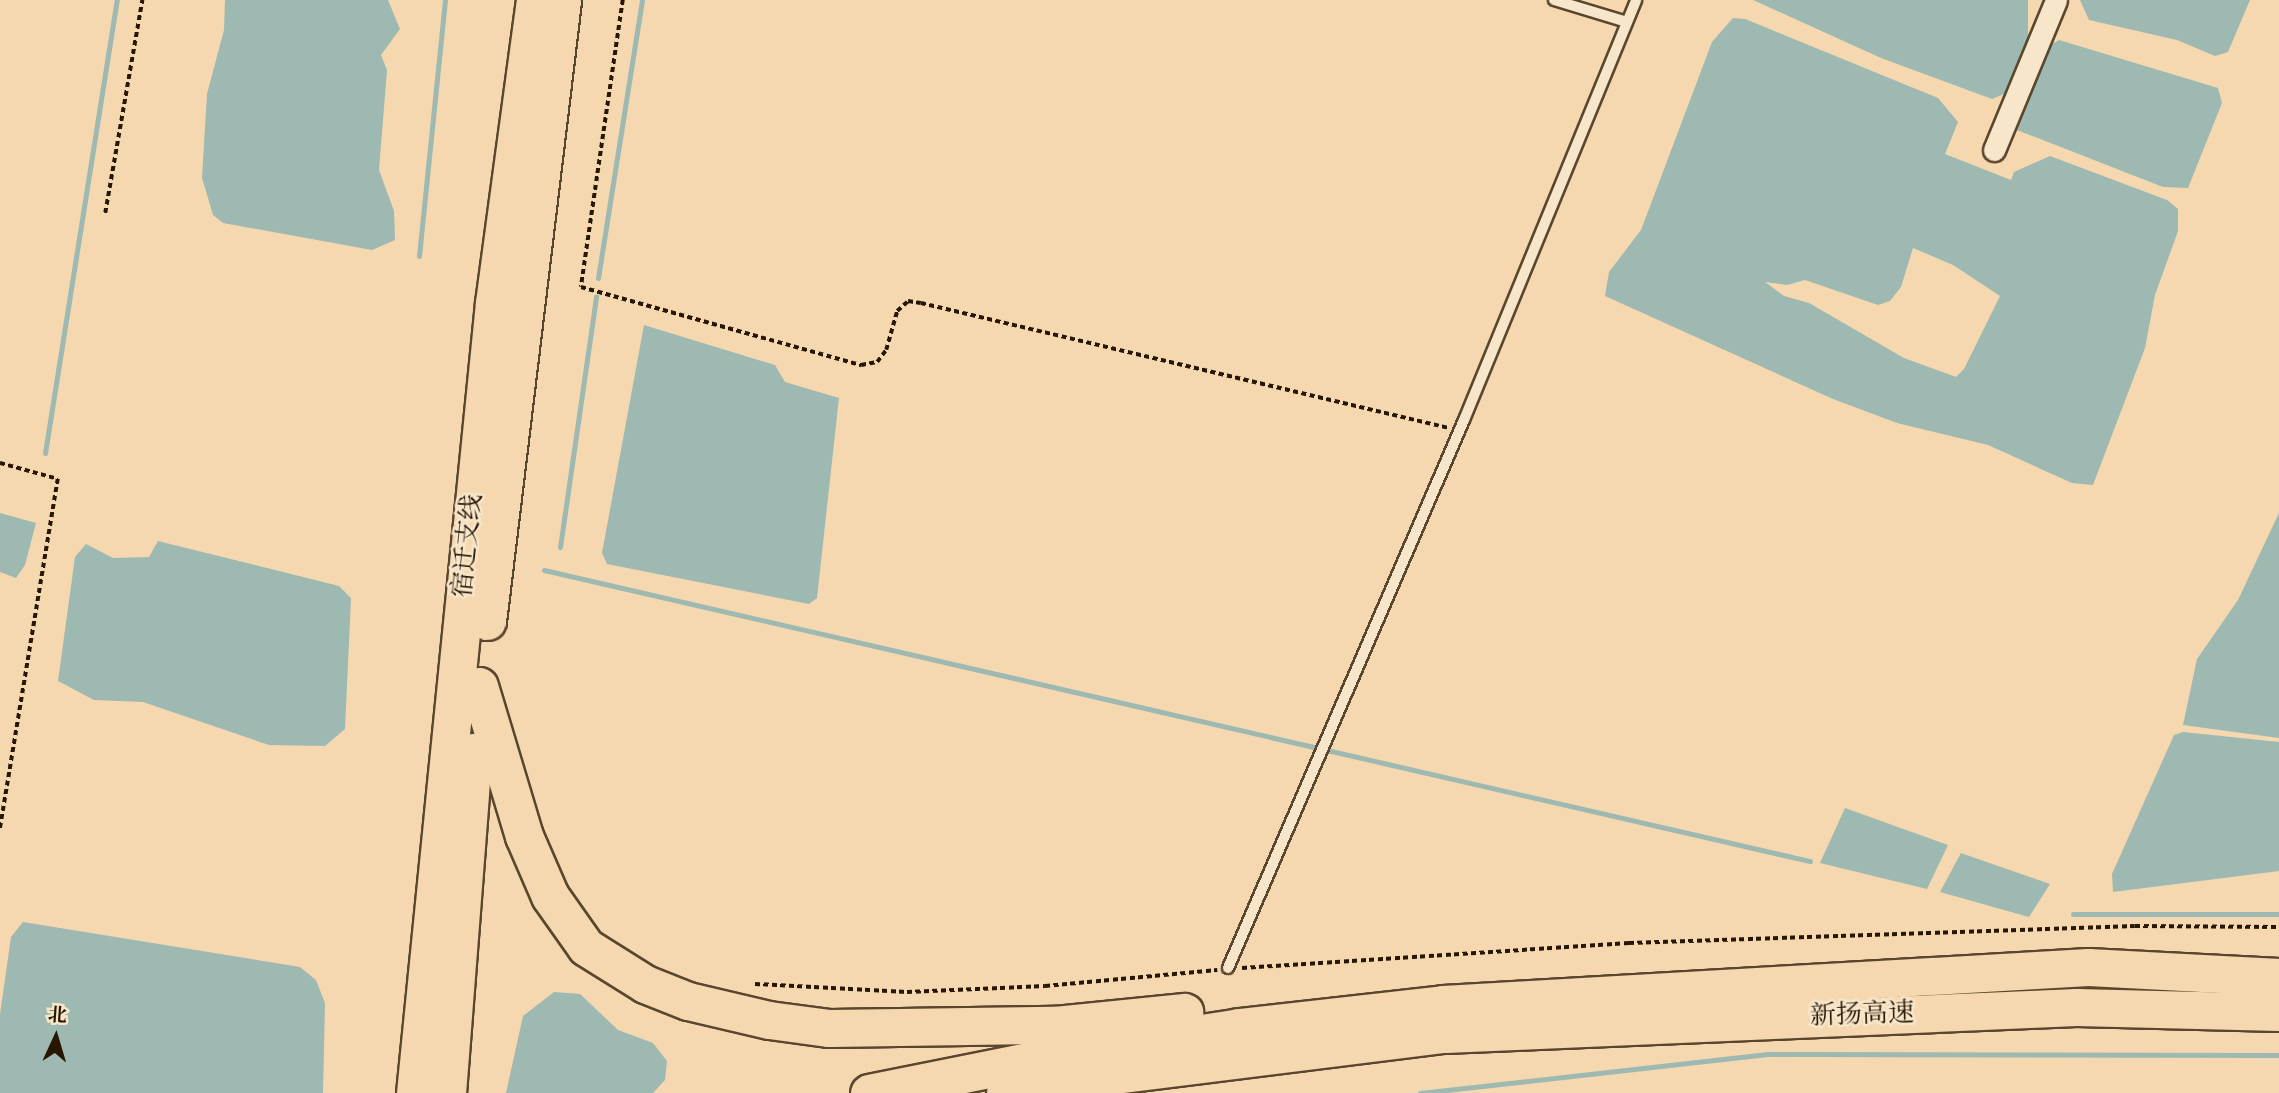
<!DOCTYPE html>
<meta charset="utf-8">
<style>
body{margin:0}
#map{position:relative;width:2279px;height:1093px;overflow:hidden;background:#f5d8af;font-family:Vollkorn,"Noto Serif SC",serif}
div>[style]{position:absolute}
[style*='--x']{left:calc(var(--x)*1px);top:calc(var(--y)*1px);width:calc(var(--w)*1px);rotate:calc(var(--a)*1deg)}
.water>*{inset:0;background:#9db9b1}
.stream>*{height:5px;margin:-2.5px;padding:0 2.5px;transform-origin:2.5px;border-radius:2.5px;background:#9db9b1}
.path>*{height:3.5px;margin-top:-1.75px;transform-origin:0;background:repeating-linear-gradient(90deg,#261602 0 5px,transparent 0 8.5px)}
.roads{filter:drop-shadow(2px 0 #5a462d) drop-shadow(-2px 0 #5a462d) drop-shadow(0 2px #5a462d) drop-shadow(0 -2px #5a462d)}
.lane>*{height:10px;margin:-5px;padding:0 5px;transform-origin:5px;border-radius:5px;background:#f8e6cb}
.street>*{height:21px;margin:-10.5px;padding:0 10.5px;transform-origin:10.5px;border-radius:10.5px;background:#f8e6cb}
.highway>*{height:37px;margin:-18.5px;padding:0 18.5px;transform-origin:18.5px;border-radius:18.5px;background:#f5d8af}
span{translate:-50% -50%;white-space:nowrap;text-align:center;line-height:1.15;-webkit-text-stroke:5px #f8e6cb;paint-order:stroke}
.street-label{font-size:26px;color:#261602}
.north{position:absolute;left:21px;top:1002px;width:70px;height:70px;-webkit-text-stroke:5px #f8e6cb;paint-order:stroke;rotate:4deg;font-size:19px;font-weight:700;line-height:28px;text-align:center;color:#261602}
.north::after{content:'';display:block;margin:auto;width:24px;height:32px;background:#261602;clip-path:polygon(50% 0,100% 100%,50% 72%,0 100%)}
</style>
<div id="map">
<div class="water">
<div style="clip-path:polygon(225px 0,388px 0,400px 29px,381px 55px,387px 70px,379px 170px,394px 211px,395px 240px,372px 250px,223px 223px,213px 215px,202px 178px,207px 94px,224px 30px)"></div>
<div style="clip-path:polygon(1753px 0,2028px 0,2028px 45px,2004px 94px,1992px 99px,1881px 58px)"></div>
<div style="clip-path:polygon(2080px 0,2250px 0,2228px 52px,2215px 56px,2177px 40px,2089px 20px)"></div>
<div style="clip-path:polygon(evenodd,1733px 18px,1745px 19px,1938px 98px,1958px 122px,1945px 154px,2011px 180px,2014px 172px,2050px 156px,2167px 200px,2178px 209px,2178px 231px,2155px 295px,2145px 348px,2093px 485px,2072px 483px,1988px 445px,1897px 423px,1833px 399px,1605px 296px,1609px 272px,1641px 230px,1712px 42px,1733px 18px,1913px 248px,1953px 265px,2000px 296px,1964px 369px,1956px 377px,1904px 358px,1809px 303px,1784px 296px,1765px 282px,1787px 285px,1805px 280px,1878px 305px,1890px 301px,1901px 287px,1913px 248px)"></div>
<div style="clip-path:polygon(2059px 40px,2218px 88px,2222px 103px,2188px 188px,2163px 187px,2017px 130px,2036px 66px,2044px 49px)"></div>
<div style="clip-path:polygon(644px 325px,775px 365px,785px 382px,839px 398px,817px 598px,809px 604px,607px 564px,602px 553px)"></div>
<div style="clip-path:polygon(0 513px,36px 523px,25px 565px,16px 578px,0 572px)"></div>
<div style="clip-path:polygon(2279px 513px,2279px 738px,2183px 725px,2197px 659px,2238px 600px)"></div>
<div style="clip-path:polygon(158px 541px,339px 586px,351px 598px,345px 729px,325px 746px,269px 745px,143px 702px,94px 700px,58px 681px,75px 557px,86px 544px,113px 558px,149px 557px)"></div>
<div style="clip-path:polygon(2183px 732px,2279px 742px,2279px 871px,2113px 892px,2112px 874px,2174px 735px)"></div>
<div style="clip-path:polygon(1845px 808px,1948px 845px,1927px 889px,1820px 863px)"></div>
<div style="clip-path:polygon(1961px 853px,2050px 884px,2029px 917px,1940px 892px)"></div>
<div style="clip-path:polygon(23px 922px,300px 967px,316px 980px,325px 1003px,323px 1093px,0 1093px,0 1014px,11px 937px)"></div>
<div style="clip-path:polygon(554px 992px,580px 994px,618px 1030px,653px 1043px,667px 1061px,665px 1080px,653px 1093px,506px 1093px,523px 1016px)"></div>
</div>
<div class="stream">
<div style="--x:419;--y:256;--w:257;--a:-84.2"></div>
<div style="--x:598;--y:278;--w:281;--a:-81"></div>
<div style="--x:45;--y:453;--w:459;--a:-81"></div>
<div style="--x:560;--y:547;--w:253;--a:-81.8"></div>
<div style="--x:544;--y:570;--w:1299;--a:12.95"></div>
<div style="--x:2073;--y:914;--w:206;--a:0"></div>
<div style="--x:1420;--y:1093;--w:352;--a:-6.4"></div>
<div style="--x:1770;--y:1054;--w:509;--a:0.11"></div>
</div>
<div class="path">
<div style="--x:623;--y:0;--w:290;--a:98.3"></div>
<div style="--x:581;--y:287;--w:291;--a:15.6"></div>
<div style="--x:861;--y:365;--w:16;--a:-11"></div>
<div style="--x:877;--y:362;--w:15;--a:-53"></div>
<div style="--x:886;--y:350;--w:41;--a:-74.2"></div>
<div style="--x:897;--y:311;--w:15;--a:-42"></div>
<div style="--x:908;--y:301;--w:13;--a:9"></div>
<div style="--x:921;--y:303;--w:543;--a:13.32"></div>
<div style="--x:105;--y:213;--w:216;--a:-80.1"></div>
<div style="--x:0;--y:463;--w:60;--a:15.4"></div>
<div style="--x:58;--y:479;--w:355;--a:99.4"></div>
<div style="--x:1242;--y:968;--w:388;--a:-3.7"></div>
<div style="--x:1629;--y:943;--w:506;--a:-1.92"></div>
<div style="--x:2135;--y:926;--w:144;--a:0.4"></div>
<div style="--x:755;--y:984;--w:152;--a:3"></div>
<div style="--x:907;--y:992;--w:138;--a:-2.5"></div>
<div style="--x:1045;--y:986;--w:173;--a:-5.3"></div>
</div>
<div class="roads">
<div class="lane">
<div style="--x:1554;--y:0;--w:76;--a:16.8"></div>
<div style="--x:1228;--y:968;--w:597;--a:-66.7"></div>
<div style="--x:1464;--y:420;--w:454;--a:-67.7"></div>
</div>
<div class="street">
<div style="--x:1994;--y:150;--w:162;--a:-67.5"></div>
</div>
<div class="highway">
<div style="--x:487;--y:621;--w:626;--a:-83.11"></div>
<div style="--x:479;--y:686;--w:157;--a:73.3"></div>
<div style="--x:524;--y:836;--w:65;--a:66.6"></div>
<div style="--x:550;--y:896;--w:62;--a:54.8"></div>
<div style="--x:586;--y:947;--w:70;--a:32.1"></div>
<div style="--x:645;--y:984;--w:46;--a:21.6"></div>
<div style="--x:688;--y:1001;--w:83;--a:13.2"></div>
<div style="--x:769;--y:1020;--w:61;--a:7.6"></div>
<div style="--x:829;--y:1028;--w:226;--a:-0.8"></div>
<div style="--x:1055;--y:1025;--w:130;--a:-5.8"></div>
<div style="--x:415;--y:1093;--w:794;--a:-84.29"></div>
<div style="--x:494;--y:303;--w:306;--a:-82.3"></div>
<div style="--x:447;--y:1093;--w:342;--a:-85.6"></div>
<div style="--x:869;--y:1093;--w:177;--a:-11.4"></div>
<div style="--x:1042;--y:1058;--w:199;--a:-8.9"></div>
<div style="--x:1239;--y:1027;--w:205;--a:-6.4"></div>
<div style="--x:1443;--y:1004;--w:646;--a:-3.28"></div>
<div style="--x:2088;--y:967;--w:191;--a:3"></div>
<div style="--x:1005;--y:1093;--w:53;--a:-11.9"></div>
<div style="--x:1057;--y:1082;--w:391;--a:-7.1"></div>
<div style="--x:1445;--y:1034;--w:632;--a:-2.45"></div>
<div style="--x:2076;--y:1007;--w:203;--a:1.4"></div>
</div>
</div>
<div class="street-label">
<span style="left:469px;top:546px;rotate:-84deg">宿迁支线</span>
<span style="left:1862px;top:1016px;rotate:-2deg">新扬高速</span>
</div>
<div class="north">北</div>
</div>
